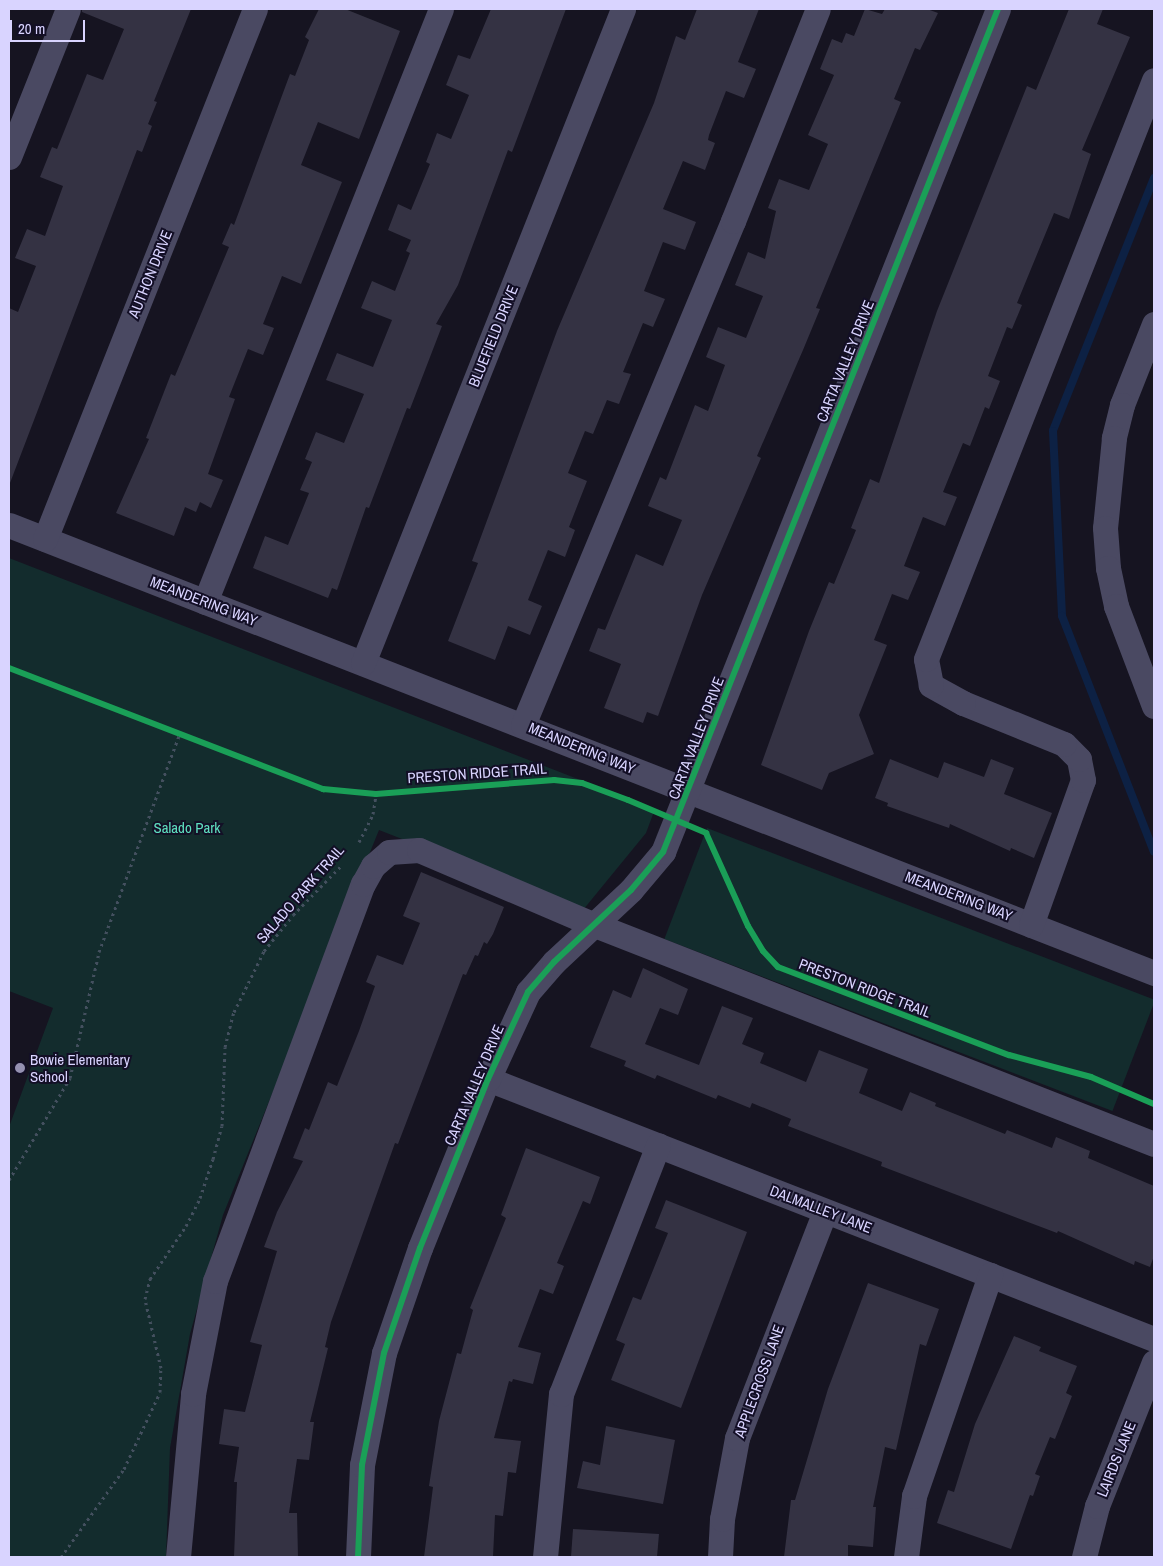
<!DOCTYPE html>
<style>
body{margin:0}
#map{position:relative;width:1163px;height:1566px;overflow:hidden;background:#161421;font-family:"Archivo Narrow",sans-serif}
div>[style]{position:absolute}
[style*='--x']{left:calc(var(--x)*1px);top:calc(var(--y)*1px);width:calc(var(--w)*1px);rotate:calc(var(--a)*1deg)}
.green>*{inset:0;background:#132c2d;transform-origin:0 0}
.stream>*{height:8px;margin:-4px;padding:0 4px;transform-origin:4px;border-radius:4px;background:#0d2144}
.building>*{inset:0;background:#343243}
.path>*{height:3px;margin-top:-1.5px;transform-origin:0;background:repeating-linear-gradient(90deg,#44505f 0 2.5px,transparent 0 6.5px)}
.minor>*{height:25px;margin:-12.5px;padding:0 12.5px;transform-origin:12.5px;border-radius:12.5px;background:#4a4962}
.cycleway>*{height:6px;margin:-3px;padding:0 3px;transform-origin:3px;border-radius:3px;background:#1a9f57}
.dots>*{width:14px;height:14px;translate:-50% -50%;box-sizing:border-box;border:2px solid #130f26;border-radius:50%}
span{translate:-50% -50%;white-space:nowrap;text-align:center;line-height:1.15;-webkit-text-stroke:4px #130f26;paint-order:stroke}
.street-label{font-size:15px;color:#d9d4ff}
.park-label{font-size:15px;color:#5fe0c0}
.poi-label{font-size:15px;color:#d9d4ff}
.left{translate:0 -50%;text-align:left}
.frame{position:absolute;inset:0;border:10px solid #d9d4ff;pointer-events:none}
.scale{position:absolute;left:10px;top:20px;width:75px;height:22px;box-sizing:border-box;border:2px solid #d9d4ff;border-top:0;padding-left:6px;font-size:15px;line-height:18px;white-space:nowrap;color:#d9d4ff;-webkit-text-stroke:4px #130f26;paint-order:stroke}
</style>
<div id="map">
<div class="green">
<div style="clip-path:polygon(9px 558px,655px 809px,646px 833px,583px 910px,379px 830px,223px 1215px,190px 1334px,170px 1448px,166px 1557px,9px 1557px,9px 1127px,53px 1008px,9px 991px)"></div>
<div style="left:707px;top:828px;width:480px;height:119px;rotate:21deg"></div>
</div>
<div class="stream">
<div style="--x:1154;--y:178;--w:272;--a:111.8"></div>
<div style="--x:1053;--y:431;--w:185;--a:87.2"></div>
<div style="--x:1062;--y:616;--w:253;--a:68.7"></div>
</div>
<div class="building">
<div style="clip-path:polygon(82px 9px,191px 9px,154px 101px,157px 102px,148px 124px,152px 126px,142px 152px,137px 150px,10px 483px,9px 308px,18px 312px,36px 266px,15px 258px,27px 229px,45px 236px,63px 186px,40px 177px,52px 147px,57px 149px,87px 74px,103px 80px,124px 29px,82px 12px)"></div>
<div style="clip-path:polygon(319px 9px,345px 9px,400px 31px,359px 139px,318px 122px,301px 165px,342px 182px,301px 284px,282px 276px,263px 324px,274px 328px,263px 355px,248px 349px,229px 397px,235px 399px,208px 474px,223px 480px,211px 508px,200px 502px,196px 512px,185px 507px,174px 536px,116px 513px,149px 439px,146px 438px,171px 374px,175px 376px,229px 247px,222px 244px,231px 223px,234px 225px,290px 74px,295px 76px,309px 40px,305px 37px)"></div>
<div style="clip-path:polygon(491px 9px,566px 9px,512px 152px,508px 150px,458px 285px,436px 324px,442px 326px,410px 409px,407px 408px,369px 508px,366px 507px,337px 590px,332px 588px,328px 598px,253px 568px,265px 536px,288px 545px,309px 493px,300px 490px,312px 462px,305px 459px,316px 432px,344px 443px,364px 394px,326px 380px,337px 353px,373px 367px,392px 320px,361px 308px,372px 281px,395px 291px,410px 253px,406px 251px,411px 240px,388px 230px,398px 204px,411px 210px,430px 164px,426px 162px,437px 133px,451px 139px,469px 95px,446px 85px,458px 55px,470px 59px)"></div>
<div style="clip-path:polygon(697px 9px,759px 9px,738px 62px,756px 69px,744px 98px,726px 91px,709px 135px,708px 140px,715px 143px,705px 170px,683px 161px,663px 209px,696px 222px,685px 250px,663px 242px,644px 291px,665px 299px,653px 327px,643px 323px,623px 372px,631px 374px,619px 404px,607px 400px,593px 434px,585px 431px,568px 473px,587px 481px,569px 527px,575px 530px,565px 557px,548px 550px,528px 600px,542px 606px,530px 635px,508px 626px,495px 660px,448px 641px,478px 563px,472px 561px,557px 331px,654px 103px,676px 36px,685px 40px)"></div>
<div style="clip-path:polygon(865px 9px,882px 14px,885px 9px,927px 9px,938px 13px,920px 50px,915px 48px,894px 99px,901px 102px,816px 308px,820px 309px,803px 350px,757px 456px,761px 458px,702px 595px,658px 716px,647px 712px,643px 723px,604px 708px,621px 664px,589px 651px,598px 628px,605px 630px,636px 554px,663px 566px,682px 520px,648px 506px,660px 477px,666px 480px,695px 405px,708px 411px,725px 365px,706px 357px,718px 327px,746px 338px,763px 296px,735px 285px,748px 252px,765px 259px,776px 211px,768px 208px,779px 179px,809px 190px,828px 144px,808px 135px,834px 75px,820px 69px,832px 39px,842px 43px,846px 33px,854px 36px)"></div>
<div style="clip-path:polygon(1069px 9px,1103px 9px,1097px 24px,1130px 37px,1082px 150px,1091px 154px,1069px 219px,1054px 213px,1017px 303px,1022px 305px,1012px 329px,1007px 327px,988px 376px,1000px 381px,989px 409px,985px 407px,970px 446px,963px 443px,943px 492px,957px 497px,945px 526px,923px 517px,904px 566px,920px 572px,908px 600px,892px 594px,874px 640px,887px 645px,859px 715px,874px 754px,829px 773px,822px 790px,761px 765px,809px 631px,829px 582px,834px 584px,856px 530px,851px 528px,870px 479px,879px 483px,937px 311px,1027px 86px,1036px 90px)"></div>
<div style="clip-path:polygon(890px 759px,938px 778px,944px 762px,984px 777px,991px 759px,1014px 768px,1004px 794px,1052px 813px,1034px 858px,1011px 848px,1010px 851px,950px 824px,949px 828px,887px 806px,888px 803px,875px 798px)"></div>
<div style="clip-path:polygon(421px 872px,504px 907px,493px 934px,487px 944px,484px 942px,478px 956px,475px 955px,466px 975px,463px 974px,398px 1144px,395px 1143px,331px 1322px,325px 1347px,328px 1348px,310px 1422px,314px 1422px,309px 1460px,297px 1459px,289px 1513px,297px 1513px,298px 1557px,234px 1557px,237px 1482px,234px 1482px,239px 1447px,219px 1444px,224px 1409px,245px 1412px,262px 1345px,250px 1342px,277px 1251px,264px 1247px,277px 1212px,303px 1161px,293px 1158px,305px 1128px,309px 1130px,328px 1082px,337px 1086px,359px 1031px,375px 986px,366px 982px,377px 955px,403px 965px,420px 923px,403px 916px)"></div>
<div style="clip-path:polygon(643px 968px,688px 989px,678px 1015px,660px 1008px,645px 1044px,699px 1065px,722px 1006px,753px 1018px,742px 1044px,764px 1053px,760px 1063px,806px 1082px,819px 1050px,868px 1069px,859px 1093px,902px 1111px,910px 1092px,936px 1103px,935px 1106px,1005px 1134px,1007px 1130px,1052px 1148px,1056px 1137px,1090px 1151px,1088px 1158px,1154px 1186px,1154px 1256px,1150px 1267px,1135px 1261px,1134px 1265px,1058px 1231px,1057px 1233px,881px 1166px,882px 1162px,788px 1126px,791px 1119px,752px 1103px,750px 1108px,718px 1095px,716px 1099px,657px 1075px,655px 1079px,624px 1066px,626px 1061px,590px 1047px,613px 990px,631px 998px)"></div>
<div style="clip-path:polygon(526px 1148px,600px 1177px,590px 1204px,583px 1201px,557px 1263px,564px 1266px,553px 1294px,540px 1289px,518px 1347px,541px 1353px,533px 1384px,513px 1379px,512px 1382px,509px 1381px,494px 1438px,521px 1441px,516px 1473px,508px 1472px,503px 1516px,495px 1515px,493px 1557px,424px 1557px,433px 1487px,429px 1486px,439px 1421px,457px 1353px,461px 1354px,473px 1310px,470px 1308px,506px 1218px,501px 1215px)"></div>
<div style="clip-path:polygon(666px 1200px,747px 1232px,681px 1408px,611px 1380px,625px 1344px,616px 1340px,633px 1297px,641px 1300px,668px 1233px,655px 1228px)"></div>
<div style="clip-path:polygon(868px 1283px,939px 1309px,926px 1346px,920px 1344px,896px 1450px,885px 1447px,873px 1507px,876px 1507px,873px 1547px,848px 1545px,848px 1557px,784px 1557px,791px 1500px,795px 1500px,828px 1389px)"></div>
<div style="clip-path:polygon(1014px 1336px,1041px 1347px,1039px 1351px,1077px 1366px,1066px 1393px,1072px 1396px,1055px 1439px,1050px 1437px,1035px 1474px,1040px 1476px,1033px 1496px,1030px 1495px,1011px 1549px,937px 1523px,948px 1490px,954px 1492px,975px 1424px)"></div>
<div style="clip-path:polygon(606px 1426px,675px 1440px,663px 1504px,577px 1488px,583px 1461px,600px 1465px)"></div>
<div style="clip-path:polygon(573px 1529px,659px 1534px,657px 1557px,571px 1557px)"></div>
</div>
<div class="path">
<div style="--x:359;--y:842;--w:31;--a:-63"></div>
<div style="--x:373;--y:814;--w:20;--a:-81"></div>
<div style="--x:9;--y:1180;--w:119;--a:-59.1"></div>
<div style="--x:70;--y:1078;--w:129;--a:-77"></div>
<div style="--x:99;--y:952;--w:233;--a:-69.7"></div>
<div style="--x:61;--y:1557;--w:108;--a:-54.4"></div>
<div style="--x:124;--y:1469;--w:85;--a:-64.9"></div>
<div style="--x:160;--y:1392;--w:24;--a:-88"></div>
<div style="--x:161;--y:1368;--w:71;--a:-103.1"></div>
<div style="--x:145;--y:1299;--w:21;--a:-76"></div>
<div style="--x:150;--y:1279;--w:64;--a:-55.8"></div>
<div style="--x:186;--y:1226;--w:31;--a:-63"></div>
<div style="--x:200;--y:1198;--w:41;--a:-71.6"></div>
<div style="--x:213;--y:1159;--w:34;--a:-75"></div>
<div style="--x:222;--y:1126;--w:79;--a:-87.8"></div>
<div style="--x:225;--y:1047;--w:36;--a:-76"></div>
<div style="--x:234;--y:1012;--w:68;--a:-63.8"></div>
<div style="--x:264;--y:951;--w:46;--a:-51.1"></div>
<div style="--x:293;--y:915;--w:70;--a:-45.6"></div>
</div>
<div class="minor">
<div style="--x:9;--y:157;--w:159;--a:-68.3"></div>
<div style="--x:1154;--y:324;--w:87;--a:111.6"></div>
<div style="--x:1122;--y:405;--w:34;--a:104"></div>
<div style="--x:1114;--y:438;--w:90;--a:95.7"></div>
<div style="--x:1105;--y:528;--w:40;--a:85.7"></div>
<div style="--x:1108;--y:568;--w:39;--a:78"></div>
<div style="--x:1116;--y:606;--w:107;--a:69.2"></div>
<div style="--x:9;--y:525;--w:1230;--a:21.37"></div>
<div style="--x:45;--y:539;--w:570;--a:-68.39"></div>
<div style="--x:205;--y:602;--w:638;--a:-68.3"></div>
<div style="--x:363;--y:663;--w:704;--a:-68.32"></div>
<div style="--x:523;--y:725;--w:546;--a:-67.38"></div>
<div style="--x:733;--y:221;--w:228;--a:-68.2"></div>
<div style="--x:1031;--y:925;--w:154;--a:-70.3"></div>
<div style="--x:1083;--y:780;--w:21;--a:-101"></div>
<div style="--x:1079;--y:759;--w:21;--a:-135"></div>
<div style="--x:1064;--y:744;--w:109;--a:-157.9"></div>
<div style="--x:963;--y:703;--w:37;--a:-151"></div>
<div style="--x:931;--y:685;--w:26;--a:-101"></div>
<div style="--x:926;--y:659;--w:622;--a:-68.51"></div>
<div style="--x:488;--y:1079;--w:715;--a:21.33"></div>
<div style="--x:178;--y:1557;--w:164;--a:-84.7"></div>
<div style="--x:193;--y:1394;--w:115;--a:-79"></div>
<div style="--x:215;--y:1281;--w:424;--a:-69.6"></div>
<div style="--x:363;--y:884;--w:21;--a:-61"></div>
<div style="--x:373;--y:866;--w:21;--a:-41"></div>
<div style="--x:389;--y:852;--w:30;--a:-4"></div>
<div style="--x:419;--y:850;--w:191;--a:23.1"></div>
<div style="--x:595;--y:925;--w:600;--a:21.39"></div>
<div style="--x:358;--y:1557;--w:92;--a:-87.5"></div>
<div style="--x:362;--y:1465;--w:114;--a:-78.9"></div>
<div style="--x:384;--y:1353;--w:111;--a:-71.1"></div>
<div style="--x:420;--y:1248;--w:182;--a:-68.1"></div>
<div style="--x:488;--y:1079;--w:96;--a:-65.3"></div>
<div style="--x:528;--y:992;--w:40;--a:-49"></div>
<div style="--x:554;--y:962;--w:105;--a:-43.1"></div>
<div style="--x:631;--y:890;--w:50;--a:-49.9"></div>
<div style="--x:663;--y:852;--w:907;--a:-68.33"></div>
<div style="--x:545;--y:1557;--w:164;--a:-84.4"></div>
<div style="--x:561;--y:1394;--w:267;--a:-68.7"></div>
<div style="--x:720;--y:1557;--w:38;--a:-87"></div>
<div style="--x:722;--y:1519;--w:82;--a:-79.5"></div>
<div style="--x:737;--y:1438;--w:243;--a:-68.8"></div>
<div style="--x:906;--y:1557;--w:62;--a:-82.5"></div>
<div style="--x:914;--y:1496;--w:234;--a:-71"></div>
<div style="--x:1084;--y:1557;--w:53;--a:-75.7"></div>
<div style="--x:1097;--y:1506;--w:155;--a:-68.4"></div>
</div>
<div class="cycleway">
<div style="--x:9;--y:668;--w:337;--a:21.1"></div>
<div style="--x:323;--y:789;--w:53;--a:5.4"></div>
<div style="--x:376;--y:794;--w:179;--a:-4.5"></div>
<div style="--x:554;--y:780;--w:28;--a:6"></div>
<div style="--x:582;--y:783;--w:49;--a:20.3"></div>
<div style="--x:628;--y:800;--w:85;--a:22.9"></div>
<div style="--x:706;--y:833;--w:102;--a:65.7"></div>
<div style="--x:748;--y:926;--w:29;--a:59"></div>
<div style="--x:763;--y:951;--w:22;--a:47"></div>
<div style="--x:778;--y:967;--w:247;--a:20.9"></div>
<div style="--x:1009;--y:1055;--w:85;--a:15"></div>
<div style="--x:1091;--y:1077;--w:69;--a:23.2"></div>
<div style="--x:358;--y:1557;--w:92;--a:-87.5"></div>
<div style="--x:362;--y:1465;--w:114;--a:-78.9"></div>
<div style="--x:384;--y:1353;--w:111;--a:-71.1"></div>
<div style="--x:420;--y:1248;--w:182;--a:-68.1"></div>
<div style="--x:488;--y:1079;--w:96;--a:-65.3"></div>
<div style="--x:528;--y:992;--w:40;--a:-49"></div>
<div style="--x:554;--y:962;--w:105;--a:-43.1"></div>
<div style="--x:631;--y:890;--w:50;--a:-49.9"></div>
<div style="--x:663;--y:852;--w:907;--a:-68.33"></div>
</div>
<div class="dots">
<div style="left:20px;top:1068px;background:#9591b1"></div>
</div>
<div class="street-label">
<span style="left:150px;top:274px;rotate:-68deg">AUTHON DRIVE</span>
<span style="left:493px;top:336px;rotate:-68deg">BLUEFIELD DRIVE</span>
<span style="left:845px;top:361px;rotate:-68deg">CARTA VALLEY DRIVE</span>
<span style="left:204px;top:601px;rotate:21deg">MEANDERING WAY</span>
<span style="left:696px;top:738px;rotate:-69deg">CARTA VALLEY DRIVE</span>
<span style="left:582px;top:748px;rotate:22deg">MEANDERING WAY</span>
<span style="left:477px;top:773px;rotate:-4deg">PRESTON RIDGE TRAIL</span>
<span style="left:300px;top:894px;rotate:-49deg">SALADO PARK TRAIL</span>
<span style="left:959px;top:896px;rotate:21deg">MEANDERING WAY</span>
<span style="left:865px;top:988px;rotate:21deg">PRESTON RIDGE TRAIL</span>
<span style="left:474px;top:1085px;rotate:-67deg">CARTA VALLEY DRIVE</span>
<span style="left:821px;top:1209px;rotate:21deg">DALMALLEY LANE</span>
<span style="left:759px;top:1381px;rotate:-70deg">APPLECROSS LANE</span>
<span style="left:1116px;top:1459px;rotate:-68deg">LAIRDS LANE</span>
</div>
<div class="park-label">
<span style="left:187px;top:828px">Salado Park</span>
</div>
<div class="poi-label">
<span class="left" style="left:30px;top:1068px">Bowie Elementary<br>School</span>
</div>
<div class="frame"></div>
<div class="scale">20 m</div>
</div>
